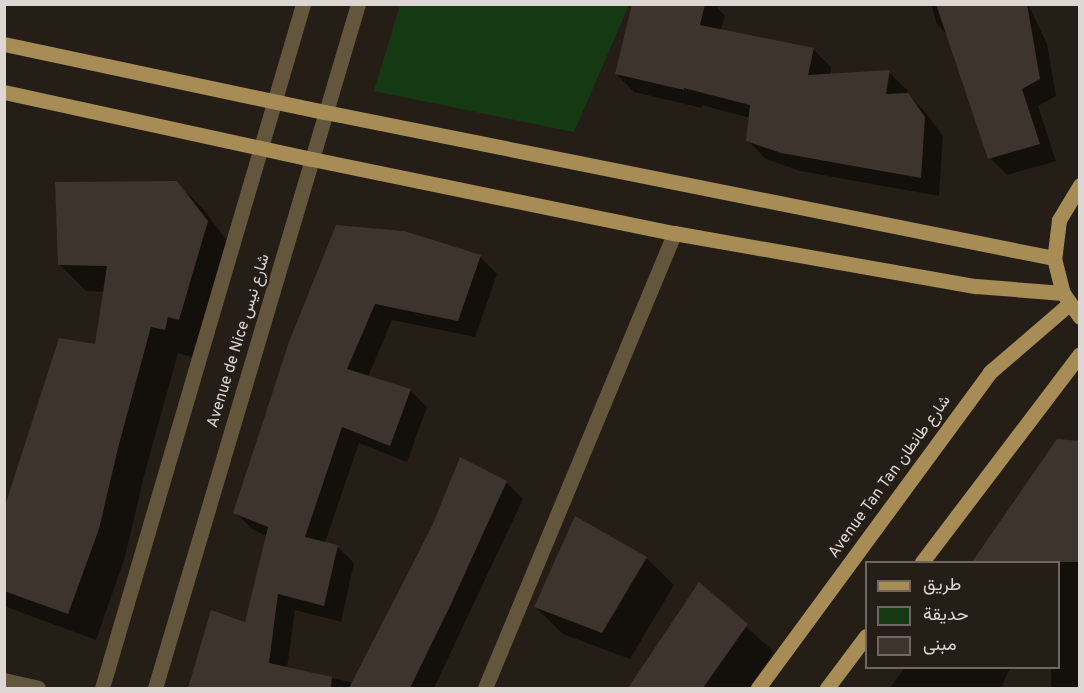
<!DOCTYPE html>
<meta charset="utf-8">
<style>
body{margin:0}
#map{position:relative;width:1084px;height:693px;overflow:hidden;background:#251e17;font-family:Overpass,Vazirmatn,sans-serif}
div>[style]{position:absolute}
[style*='--x']{left:calc(var(--x)*1px);top:calc(var(--y)*1px);width:calc(var(--w)*1px);rotate:calc(var(--a)*1deg)}
.green>*{inset:0;background:#153a13}
.shadow>*{inset:0;background:#0007}
.building>*{inset:0;background:#3c342d}
.minor>*{height:15px;margin:-7.5px;padding:0 7.5px;transform-origin:7.5px;border-radius:7.5px;background:#63563c}
.major>*{height:15px;margin:-7.5px;padding:0 7.5px;transform-origin:7.5px;border-radius:7.5px;background:#a78d55}
span{translate:-50% -50%;white-space:nowrap;text-align:center;line-height:1.15;-webkit-text-stroke:5px #251e17;paint-order:stroke}
.street-label{font-size:16px;color:#ddd7d3}
.frame{position:absolute;inset:0;border:6px solid #ddd7d3;pointer-events:none}
.legend{position:absolute;left:865px;top:561px;width:195px;height:108px;box-sizing:border-box;background:#251e17;border:2px solid #6f6862;margin:0;padding:8px 10px;list-style:none;font-size:18px;color:#ddd7d3}
.legend li{display:flex;align-items:center;gap:12px;height:30px}
.legend b{width:30px;border:2px solid #6f6862}
</style>
<div id="map">
<div class="green">
<div style="clip-path:polygon(400px 5px,400px 4px,629px 5px,574px 132px,374px 91px)"></div>
</div>
<div class="shadow">
<div style="clip-path:polygon(634px 4px,714px 4px,725px 16px,721px 30px,813px 49px,831px 67px,830px 75px,889px 72px,907px 90px,907px 94px,926px 113px,943px 136px,939px 196px,800px 171px,766px 159px,748px 141px,750px 118px,702px 105px,702px 108px,634px 92px,616px 74px)"></div>
<div style="clip-path:polygon(931px 4px,1028px 4px,1047px 44px,1056px 96px,1038px 106px,1056px 161px,1007px 175px,990px 158px,948px 36px,937px 24px)"></div>
<div style="clip-path:polygon(177px 183px,204px 210px,234px 250px,206px 347px,195px 344px,192px 357px,178px 353px,145px 472px,125px 557px,96px 640px,4px 606px,4px 511px,96px 346px,105px 292px,86px 291px,59px 264px)"></div>
<div style="clip-path:polygon(404px 233px,480px 257px,497px 274px,475px 337px,392px 320px,368px 377px,410px 390px,427px 407px,407px 462px,359px 443px,325px 543px,337px 546px,354px 563px,341px 622px,295px 610px,287px 668px,354px 683px,506px 482px,523px 499px,434px 688px,190px 688px,212px 612px,246px 624px,267px 536px,252px 529px,235px 512px)"></div>
<div style="clip-path:polygon(1058px 441px,1080px 442px,1080px 688px,1051px 688px,1051px 668px,1058px 668px,1058px 562px,975px 562px)"></div>
<div style="clip-path:polygon(576px 518px,646px 558px,674px 585px,630px 659px,563px 634px,535px 607px)"></div>
<div style="clip-path:polygon(699px 584px,774px 652px,749px 688px,630px 688px)"></div>
<div style="clip-path:polygon(904px 668px,1010px 668px,1001px 688px,890px 688px)"></div>
</div>
<div class="building">
<div style="clip-path:polygon(632px 4px,705px 4px,700px 25px,814px 48px,808px 75px,890px 70px,886px 94px,908px 93px,925px 117px,921px 178px,781px 153px,746px 141px,750px 105px,684px 88px,684px 90px,615px 74px)"></div>
<div style="clip-path:polygon(936px 4px,1027px 4px,1040px 79px,1022px 89px,1040px 144px,988px 159px)"></div>
<div style="clip-path:polygon(177px 181px,208px 221px,179px 320px,168px 317px,165px 330px,151px 327px,119px 444px,99px 529px,68px 614px,4px 591px,4px 509px,59px 338px,95px 344px,107px 266px,58px 265px,55px 182px)"></div>
<div style="clip-path:polygon(336px 225px,404px 231px,481px 255px,458px 321px,375px 304px,347px 369px,411px 389px,390px 446px,342px 427px,305px 537px,338px 545px,324px 606px,278px 594px,269px 663px,332px 677px,331px 688px,188px 688px,211px 610px,245px 622px,268px 527px,233px 513px,289px 342px)"></div>
<div style="clip-path:polygon(1057px 439px,1080px 441px,1080px 562px,972px 562px)"></div>
<div style="clip-path:polygon(460px 457px,507px 481px,450px 606px,410px 688px,349px 688px,432px 526px)"></div>
<div style="clip-path:polygon(575px 516px,647px 557px,602px 633px,534px 607px)"></div>
<div style="clip-path:polygon(699px 582px,748px 624px,703px 688px,628px 688px)"></div>
</div>
<div class="minor">
<div style="--x:4;--y:680;--w:35;--a:13"></div>
<div style="--x:102;--y:688;--w:713;--a:-73.62"></div>
<div style="--x:155;--y:688;--w:713;--a:-73.47"></div>
<div style="--x:485;--y:688;--w:493;--a:-67.4"></div>
</div>
<div class="major">
<div style="--x:4;--y:44;--w:328;--a:12"></div>
<div style="--x:325;--y:112;--w:743;--a:11.33"></div>
<div style="--x:4;--y:92;--w:315;--a:12.3"></div>
<div style="--x:312;--y:159;--w:369;--a:11.6"></div>
<div style="--x:674;--y:233;--w:307;--a:10"></div>
<div style="--x:976;--y:286;--w:87;--a:4.6"></div>
<div style="--x:1080;--y:185;--w:41;--a:121"></div>
<div style="--x:1059;--y:220;--w:38;--a:97"></div>
<div style="--x:1054;--y:258;--w:36;--a:76"></div>
<div style="--x:1063;--y:293;--w:29;--a:55"></div>
<div style="--x:922;--y:562;--w:261;--a:-52.8"></div>
<div style="--x:758;--y:688;--w:392;--a:-53.7"></div>
<div style="--x:990;--y:372;--w:104;--a:-40.7"></div>
<div style="--x:827;--y:688;--w:65;--a:-53.1"></div>
</div>
<div class="street-label">
<span style="left:239px;top:341px;rotate:-73deg">Avenue de Nice شارع نيس</span>
<span style="left:890px;top:477px;rotate:-54deg">Avenue Tan Tan شارع طانطان</span>
</div>
<div class="frame"></div>
<ul class="legend">
<li><b style="height:8px;background:#a78d55"></b>طريق</li>
<li><b style="height:16px;background:#153a13"></b>حديقة</li>
<li><b style="height:16px;background:#3c342d"></b>مبنى</li>
</ul>
</div>
